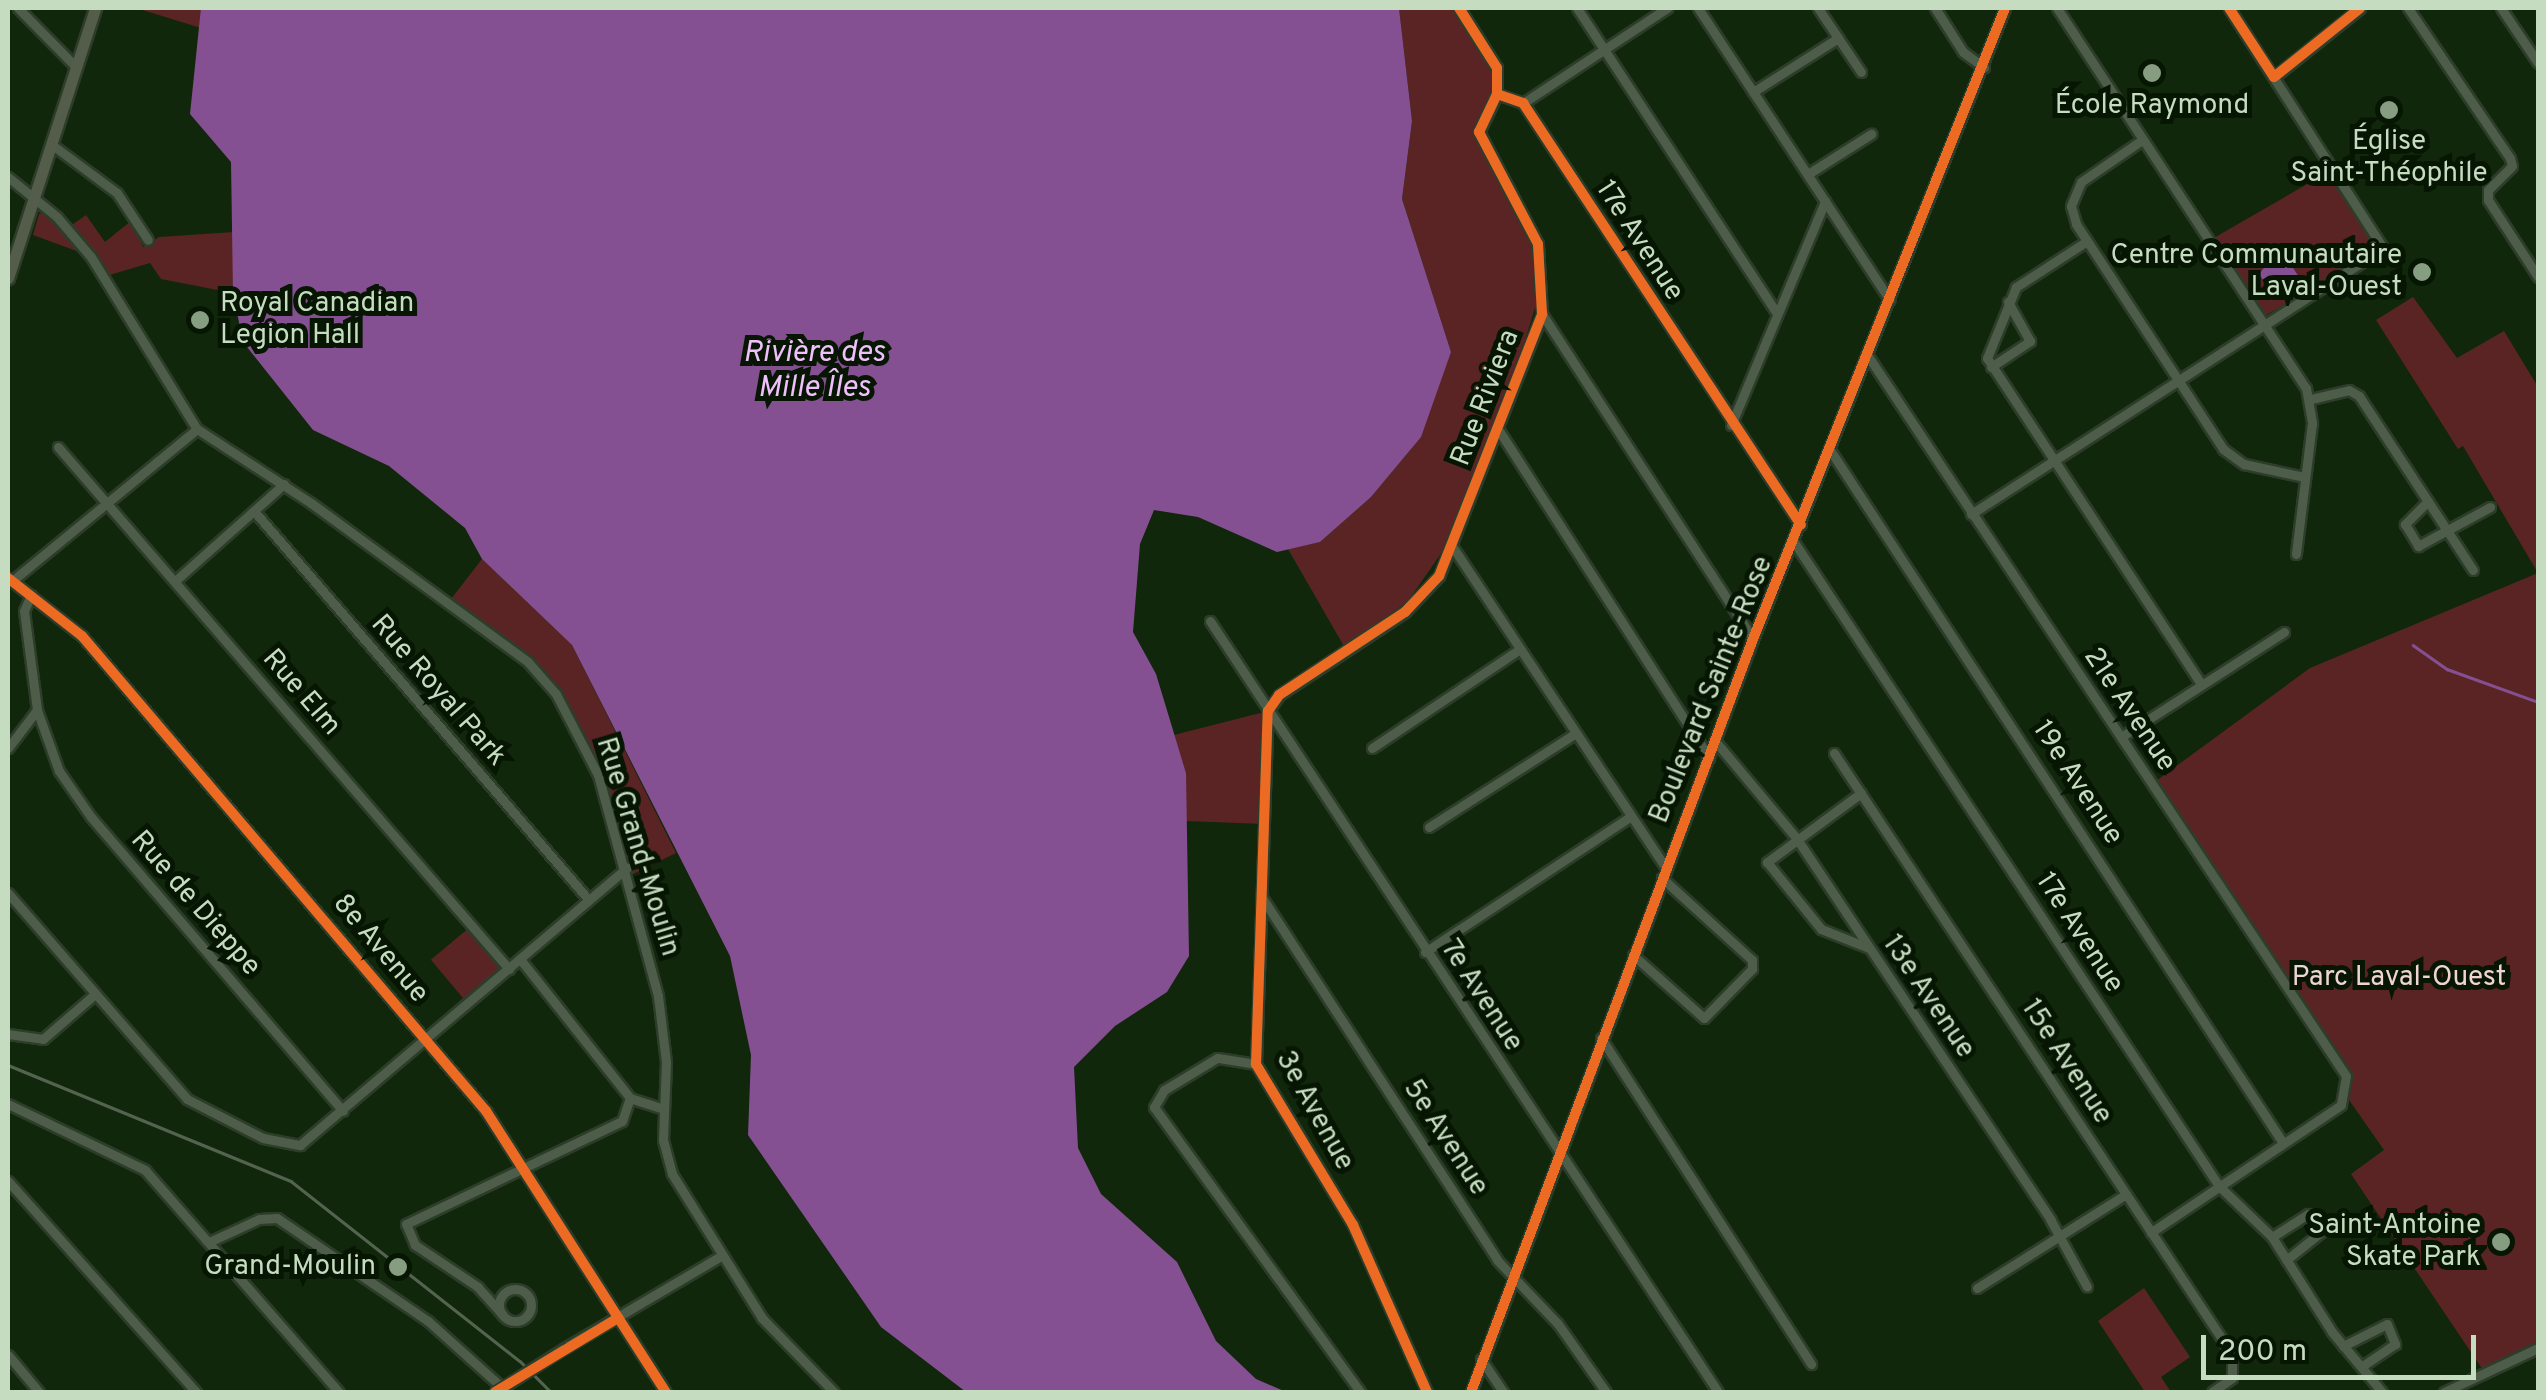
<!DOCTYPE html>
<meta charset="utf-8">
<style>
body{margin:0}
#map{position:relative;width:2546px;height:1400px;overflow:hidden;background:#11270b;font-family:Overpass,sans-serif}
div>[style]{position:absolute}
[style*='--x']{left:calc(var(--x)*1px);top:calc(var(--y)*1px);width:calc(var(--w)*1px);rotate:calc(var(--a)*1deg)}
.green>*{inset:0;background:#5b2424;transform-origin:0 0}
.water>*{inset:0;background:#855092}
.stream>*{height:2.5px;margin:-1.25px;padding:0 1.25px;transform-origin:1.25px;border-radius:1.25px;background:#855092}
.roads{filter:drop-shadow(2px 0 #2d3d2a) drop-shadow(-2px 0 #2d3d2a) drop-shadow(0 2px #2d3d2a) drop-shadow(0 -2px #2d3d2a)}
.minor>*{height:9px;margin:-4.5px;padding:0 4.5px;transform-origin:4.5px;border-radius:4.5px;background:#4d5d49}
.minor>.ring{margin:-4.5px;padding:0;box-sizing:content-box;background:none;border:9px solid #4d5d49;border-radius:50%}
.major>*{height:11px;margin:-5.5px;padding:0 5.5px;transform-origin:5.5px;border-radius:5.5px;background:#535d49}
.tram>*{height:2.5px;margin:-1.25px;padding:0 1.25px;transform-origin:1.25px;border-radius:1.25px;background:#536350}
.bridges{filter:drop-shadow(2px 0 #2d3d2a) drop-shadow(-2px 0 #2d3d2a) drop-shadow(0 2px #2d3d2a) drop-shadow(0 -2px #2d3d2a)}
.minor-bridge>*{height:9px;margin:-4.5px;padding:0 4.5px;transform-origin:4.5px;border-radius:4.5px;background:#4d5d49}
.cycleway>*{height:10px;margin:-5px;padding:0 5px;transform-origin:5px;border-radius:5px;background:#ed6a23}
.dots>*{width:28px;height:28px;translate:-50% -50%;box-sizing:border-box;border:5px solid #061603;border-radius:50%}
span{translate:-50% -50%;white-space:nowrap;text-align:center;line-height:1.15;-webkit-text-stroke:10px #061603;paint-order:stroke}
.poi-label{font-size:28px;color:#c6dcc0}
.right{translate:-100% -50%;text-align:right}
.left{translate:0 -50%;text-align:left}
.street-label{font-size:28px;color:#c6dcc0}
.park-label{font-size:28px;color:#f0d3d3}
.water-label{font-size:30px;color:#f0c0fc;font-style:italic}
.frame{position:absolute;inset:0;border:10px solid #c6dcc0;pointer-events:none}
.scale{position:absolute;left:2201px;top:1335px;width:275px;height:45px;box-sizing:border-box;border:5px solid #c6dcc0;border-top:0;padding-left:12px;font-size:30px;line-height:35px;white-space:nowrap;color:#c6dcc0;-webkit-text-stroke:8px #061603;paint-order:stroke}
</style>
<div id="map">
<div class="green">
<div style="clip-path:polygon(136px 8px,201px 8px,201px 28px)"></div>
<div style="clip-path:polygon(1399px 8px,1463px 8px,1500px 67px,1479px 132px,1531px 237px,1542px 285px,1498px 429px,1449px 542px,1408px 601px,1345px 648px,1288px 549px,1320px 542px,1371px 497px,1411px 449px,1451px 352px,1402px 199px,1412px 121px)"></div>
<div style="left:2335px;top:168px;width:93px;height:147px;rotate:60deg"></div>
<div style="clip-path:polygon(47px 212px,82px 253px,33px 235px,39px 214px)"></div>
<div style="clip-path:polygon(86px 215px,105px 242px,131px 221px,143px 247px,159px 237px,234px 232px,233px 293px,161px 279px,150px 263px,106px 276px,69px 227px)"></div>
<div style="clip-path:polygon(2413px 297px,2457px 358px,2504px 331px,2538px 387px,2538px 1348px,2487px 1376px,2351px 1174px,2384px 1150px,2347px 1097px,2349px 1083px,2156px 781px,2310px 668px,2538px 573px,2463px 446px,2458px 449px,2376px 320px)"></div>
<div style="clip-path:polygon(482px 559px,572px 645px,676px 853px,629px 876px,582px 737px,528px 662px,448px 603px)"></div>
<div style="clip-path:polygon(1268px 711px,1264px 824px,1186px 821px,1186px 773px,1174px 735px)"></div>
<div style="left:470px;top:927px;width:54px;height:51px;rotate:50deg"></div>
<div style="clip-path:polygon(2144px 1288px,2190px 1357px,2161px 1377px,2171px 1392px,2145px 1392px,2098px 1321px)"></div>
</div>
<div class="water">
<div style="clip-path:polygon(201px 8px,1399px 8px,1412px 121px,1402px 199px,1451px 352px,1421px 437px,1371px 497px,1320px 542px,1277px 552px,1198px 517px,1154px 510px,1140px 544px,1133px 632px,1156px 674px,1186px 773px,1189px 956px,1167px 992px,1115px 1026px,1074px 1067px,1078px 1148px,1101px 1194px,1177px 1262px,1216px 1341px,1256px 1379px,1286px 1392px,966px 1392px,881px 1327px,748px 1135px,751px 1055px,730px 956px,572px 645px,482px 559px,465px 528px,389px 466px,313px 430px,243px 342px,233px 293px,231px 162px,190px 114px)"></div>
<div style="clip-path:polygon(2280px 248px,2299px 277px,2284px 286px,2279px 278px,2267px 286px,2259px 274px)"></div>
</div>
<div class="stream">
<div style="--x:2413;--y:645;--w:42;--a:35.2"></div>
<div style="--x:2447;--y:669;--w:97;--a:19.9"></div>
</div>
<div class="roads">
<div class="minor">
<div style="--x:18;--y:8;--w:83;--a:45.5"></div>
<div style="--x:1577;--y:8;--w:366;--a:56.8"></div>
<div style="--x:1698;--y:8;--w:349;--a:56.7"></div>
<div style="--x:1818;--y:8;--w:77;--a:56.1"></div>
<div style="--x:1935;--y:8;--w:52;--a:57.5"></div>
<div style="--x:1963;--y:52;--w:26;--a:36"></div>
<div style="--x:2057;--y:8;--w:454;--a:56.8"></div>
<div style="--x:2306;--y:388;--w:36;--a:80"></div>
<div style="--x:2312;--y:423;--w:132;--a:97"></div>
<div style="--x:2408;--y:8;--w:181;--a:55.8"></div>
<div style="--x:2510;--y:158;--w:8;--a:76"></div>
<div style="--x:2512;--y:166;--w:34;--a:135"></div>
<div style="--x:2488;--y:190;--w:10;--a:90"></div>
<div style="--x:2488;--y:200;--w:92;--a:57"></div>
<div style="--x:2501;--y:8;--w:66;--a:56.1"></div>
<div style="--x:2274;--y:77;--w:110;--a:-38.7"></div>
<div style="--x:1753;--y:92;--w:101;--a:-32.4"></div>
<div style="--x:1497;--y:94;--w:28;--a:19"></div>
<div style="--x:1523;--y:103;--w:505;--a:56.62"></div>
<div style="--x:1523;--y:103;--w:173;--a:-33.4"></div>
<div style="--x:2142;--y:140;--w:74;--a:145.5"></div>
<div style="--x:2081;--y:182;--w:26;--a:113"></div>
<div style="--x:2071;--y:206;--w:19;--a:74"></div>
<div style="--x:2076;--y:224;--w:269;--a:56.8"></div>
<div style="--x:2223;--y:449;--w:26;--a:36"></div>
<div style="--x:2244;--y:464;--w:61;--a:12.2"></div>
<div style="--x:51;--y:144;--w:82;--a:36.6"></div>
<div style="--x:117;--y:193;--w:56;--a:56.6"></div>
<div style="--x:1808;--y:174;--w:75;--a:-32.4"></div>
<div style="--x:8;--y:177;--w:63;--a:39.2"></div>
<div style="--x:57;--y:217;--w:52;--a:49.6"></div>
<div style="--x:91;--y:257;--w:202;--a:58.4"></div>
<div style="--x:197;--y:429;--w:136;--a:33"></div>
<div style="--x:311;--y:503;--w:269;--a:36.2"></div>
<div style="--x:528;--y:662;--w:43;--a:48.8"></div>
<div style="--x:556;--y:694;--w:91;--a:62.6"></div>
<div style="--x:598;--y:775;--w:229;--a:74.8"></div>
<div style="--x:658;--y:996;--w:66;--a:83.1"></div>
<div style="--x:666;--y:1062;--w:78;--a:92.2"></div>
<div style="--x:663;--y:1140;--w:35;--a:75"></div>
<div style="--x:672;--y:1174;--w:170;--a:58"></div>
<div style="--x:762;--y:1318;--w:103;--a:45.8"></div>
<div style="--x:2087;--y:241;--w:85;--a:147.1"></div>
<div style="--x:2016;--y:287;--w:77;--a:112.2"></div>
<div style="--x:1987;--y:358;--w:390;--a:56.7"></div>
<div style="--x:1542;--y:314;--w:387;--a:57"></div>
<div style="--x:1868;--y:356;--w:864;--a:56.42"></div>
<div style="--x:2346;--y:1076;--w:29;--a:100"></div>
<div style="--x:2341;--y:1105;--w:229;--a:146.2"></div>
<div style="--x:1991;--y:367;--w:47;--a:-33.7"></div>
<div style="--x:2030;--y:341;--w:45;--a:-119.4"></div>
<div style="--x:2311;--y:399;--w:39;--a:-13"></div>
<div style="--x:2349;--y:390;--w:12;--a:31"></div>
<div style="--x:2359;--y:396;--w:208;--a:56.8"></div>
<div style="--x:1731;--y:425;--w:243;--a:-67.2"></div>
<div style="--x:1498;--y:429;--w:391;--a:57.3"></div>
<div style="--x:58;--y:447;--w:690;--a:49.17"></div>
<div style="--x:1830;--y:450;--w:828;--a:56.83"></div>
<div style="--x:2428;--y:501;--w:33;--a:135"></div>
<div style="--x:2405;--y:524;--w:26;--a:59"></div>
<div style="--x:2418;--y:546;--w:82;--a:-28.4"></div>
<div style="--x:254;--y:511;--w:513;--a:49.27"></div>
<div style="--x:1971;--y:514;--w:490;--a:-32.8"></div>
<div style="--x:2383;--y:248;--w:285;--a:-122.7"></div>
<div style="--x:1794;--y:542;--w:772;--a:56.58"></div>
<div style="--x:2219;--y:1186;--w:74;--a:43.9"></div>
<div style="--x:2272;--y:1237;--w:112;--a:57.7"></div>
<div style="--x:2332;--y:1332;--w:78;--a:50.2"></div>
<div style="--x:1452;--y:546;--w:387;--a:56.4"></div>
<div style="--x:8;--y:578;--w:94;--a:38.1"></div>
<div style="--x:82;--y:636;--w:624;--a:49.62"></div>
<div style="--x:486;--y:1111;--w:334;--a:57.4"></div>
<div style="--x:12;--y:581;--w:239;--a:-39.4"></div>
<div style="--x:175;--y:581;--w:146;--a:-41.7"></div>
<div style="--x:31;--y:595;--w:17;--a:114"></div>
<div style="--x:24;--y:611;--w:100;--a:82.5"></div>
<div style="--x:37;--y:710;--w:65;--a:70.2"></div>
<div style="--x:59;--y:771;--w:56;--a:55.2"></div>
<div style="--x:91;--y:817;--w:387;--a:49.4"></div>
<div style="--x:1210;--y:621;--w:923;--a:56.62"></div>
<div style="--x:2121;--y:737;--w:194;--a:-32.8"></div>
<div style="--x:1716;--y:742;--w:126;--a:50.1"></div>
<div style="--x:1797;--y:839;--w:457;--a:56.3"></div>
<div style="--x:2050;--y:1219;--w:77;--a:61.4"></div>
<div style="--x:8;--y:748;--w:48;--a:-52.7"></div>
<div style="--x:1372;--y:748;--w:178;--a:-33.8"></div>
<div style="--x:1834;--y:753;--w:721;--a:56.49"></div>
<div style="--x:2232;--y:1354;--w:24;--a:90"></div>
<div style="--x:2232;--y:1378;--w:24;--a:145"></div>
<div style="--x:1861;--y:793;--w:117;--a:143.7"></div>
<div style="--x:1767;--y:862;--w:86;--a:51.1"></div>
<div style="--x:1821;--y:929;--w:52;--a:21.6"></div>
<div style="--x:1429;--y:827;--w:174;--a:-32.6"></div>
<div style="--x:8;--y:893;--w:273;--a:49"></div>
<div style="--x:187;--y:1099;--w:85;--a:27.2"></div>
<div style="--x:263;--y:1138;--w:38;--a:11"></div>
<div style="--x:300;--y:1145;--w:429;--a:-40.3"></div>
<div style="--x:1263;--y:899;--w:430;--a:57"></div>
<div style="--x:1497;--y:1260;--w:88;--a:46.4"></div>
<div style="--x:1558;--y:1324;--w:83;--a:54.8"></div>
<div style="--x:1425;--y:952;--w:247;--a:-33.4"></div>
<div style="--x:1633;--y:955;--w:95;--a:41.6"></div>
<div style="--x:1704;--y:1018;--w:69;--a:-45.6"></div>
<div style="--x:1752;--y:969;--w:9;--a:-90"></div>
<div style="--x:1752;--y:960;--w:122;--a:-137.7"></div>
<div style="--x:520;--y:959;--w:177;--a:51.6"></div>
<div style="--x:630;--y:1098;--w:35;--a:18"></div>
<div style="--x:8;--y:1034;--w:35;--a:8"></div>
<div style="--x:43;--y:1039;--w:69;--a:-40.9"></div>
<div style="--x:1601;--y:1038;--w:388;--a:57.2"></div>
<div style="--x:1256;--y:1064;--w:39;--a:-171"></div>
<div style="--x:1217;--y:1058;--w:62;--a:148.9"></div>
<div style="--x:1164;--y:1090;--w:20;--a:120"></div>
<div style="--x:1154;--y:1107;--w:352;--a:54.1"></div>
<div style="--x:8;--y:1104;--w:152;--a:25.7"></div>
<div style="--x:145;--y:1170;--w:295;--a:48.9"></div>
<div style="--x:8;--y:1181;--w:283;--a:48.3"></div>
<div style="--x:2272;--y:1237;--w:43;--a:-32.6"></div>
<div style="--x:2308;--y:1214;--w:23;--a:38"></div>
<div style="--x:2326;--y:1228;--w:51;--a:141.3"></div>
<div style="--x:209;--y:1242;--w:55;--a:-24.7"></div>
<div style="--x:259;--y:1219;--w:18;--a:-3"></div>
<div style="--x:277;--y:1218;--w:183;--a:34.3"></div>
<div style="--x:428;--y:1321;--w:106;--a:41.9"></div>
<div style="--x:1977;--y:1288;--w:176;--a:-32.2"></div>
<div class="ring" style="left:499px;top:1289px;width:23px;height:23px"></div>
<div style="--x:502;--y:1314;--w:36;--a:-132"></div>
<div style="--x:478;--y:1287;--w:76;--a:-146.3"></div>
<div style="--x:415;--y:1245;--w:23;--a:-113"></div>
<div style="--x:406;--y:1224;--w:239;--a:-25.5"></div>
<div style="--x:622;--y:1121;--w:24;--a:-71"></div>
<div style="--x:2343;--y:1346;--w:49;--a:-26.6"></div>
<div style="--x:2387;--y:1324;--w:22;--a:68"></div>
<div style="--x:2395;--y:1344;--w:40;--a:146"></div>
<div style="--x:563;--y:1349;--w:183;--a:-30.5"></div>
<div style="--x:8;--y:1355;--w:48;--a:50"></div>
<div style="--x:1481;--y:1359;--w:40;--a:56"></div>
<div style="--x:1427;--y:1392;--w:183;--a:-113.9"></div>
<div style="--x:1353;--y:1225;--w:188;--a:-121.1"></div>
<div style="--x:1256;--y:1064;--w:353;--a:-88.1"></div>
<div style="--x:1268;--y:711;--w:19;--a:-55"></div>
<div style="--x:1279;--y:695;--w:151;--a:-33.4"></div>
<div style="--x:1405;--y:612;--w:50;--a:-46.6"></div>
<div style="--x:1439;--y:576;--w:282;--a:-68.5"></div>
<div style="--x:1542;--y:314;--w:70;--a:-93.3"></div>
<div style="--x:1538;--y:244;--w:127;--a:-117.8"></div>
<div style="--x:1479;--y:132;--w:42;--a:-64.7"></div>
<div style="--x:1497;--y:94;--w:26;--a:-90"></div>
<div style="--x:1497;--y:68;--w:71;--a:-122.3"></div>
<div style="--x:1471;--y:1392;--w:804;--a:-69.47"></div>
<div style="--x:1753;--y:639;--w:679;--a:-68.23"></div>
<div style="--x:2444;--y:1392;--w:104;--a:-25.1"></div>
</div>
<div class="major">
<div style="--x:8;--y:278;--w:284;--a:-72.1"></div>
</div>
</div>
<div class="tram">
<div style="--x:8;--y:1065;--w:306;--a:22.3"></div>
<div style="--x:291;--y:1181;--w:291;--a:38.2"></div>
<div style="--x:520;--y:1361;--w:44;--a:45"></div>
</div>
<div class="bridges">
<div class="minor-bridge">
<div style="--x:495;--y:1392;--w:80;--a:-32.3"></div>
</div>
</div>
<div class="cycleway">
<div style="--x:2229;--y:8;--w:82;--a:56.9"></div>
<div style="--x:2274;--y:77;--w:110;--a:-38.7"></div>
<div style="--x:1497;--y:94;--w:28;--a:19"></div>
<div style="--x:1523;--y:103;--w:505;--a:56.62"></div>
<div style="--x:8;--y:578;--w:94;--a:38.1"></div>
<div style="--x:82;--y:636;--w:624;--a:49.62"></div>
<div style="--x:486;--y:1111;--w:334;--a:57.4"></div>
<div style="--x:495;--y:1392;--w:144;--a:-31"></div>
<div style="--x:1427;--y:1392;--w:183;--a:-113.9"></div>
<div style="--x:1353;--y:1225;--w:188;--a:-121.1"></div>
<div style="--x:1256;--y:1064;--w:353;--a:-88.1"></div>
<div style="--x:1268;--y:711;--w:19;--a:-55"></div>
<div style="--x:1279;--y:695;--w:151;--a:-33.4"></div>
<div style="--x:1405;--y:612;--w:50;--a:-46.6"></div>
<div style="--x:1439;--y:576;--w:282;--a:-68.5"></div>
<div style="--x:1542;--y:314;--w:70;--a:-93.3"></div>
<div style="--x:1538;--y:244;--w:127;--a:-117.8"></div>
<div style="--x:1479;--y:132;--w:42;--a:-64.7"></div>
<div style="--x:1497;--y:94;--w:26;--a:-90"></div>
<div style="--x:1497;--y:68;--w:71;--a:-122.3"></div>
<div style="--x:1471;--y:1392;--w:804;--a:-69.47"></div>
<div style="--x:1753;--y:639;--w:679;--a:-68.23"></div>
</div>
<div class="dots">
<div style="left:2152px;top:73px;background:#879d81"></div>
<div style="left:2389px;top:110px;background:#879d81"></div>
<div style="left:2422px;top:272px;background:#879d81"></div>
<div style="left:200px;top:320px;background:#879d81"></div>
<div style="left:2501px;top:1242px;background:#879d81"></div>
<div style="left:398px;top:1267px;background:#879d81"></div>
</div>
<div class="poi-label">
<span style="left:2152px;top:106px">École Raymond</span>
<span style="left:2389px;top:158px">Église<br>Saint-Théophile</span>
<span class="right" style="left:2402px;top:272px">Centre Communautaire<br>Laval-Ouest</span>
<span class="left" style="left:220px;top:320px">Royal Canadian<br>Legion Hall</span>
<span class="right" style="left:2481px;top:1242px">Saint-Antoine<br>Skate Park</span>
<span class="right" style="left:376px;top:1267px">Grand-Moulin</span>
</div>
<div class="street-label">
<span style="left:1639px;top:241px;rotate:57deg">17e Avenue</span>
<span style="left:1486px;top:398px;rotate:-69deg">Rue Riviera</span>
<span style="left:1712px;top:690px;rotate:-68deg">Boulevard Sainte-Rose</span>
<span style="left:438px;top:691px;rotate:49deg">Rue Royal Park</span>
<span style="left:301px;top:693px;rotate:49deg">Rue Elm</span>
<span style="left:2129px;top:710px;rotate:56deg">21e Avenue</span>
<span style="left:2077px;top:783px;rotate:57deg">19e Avenue</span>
<span style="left:637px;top:847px;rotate:73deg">Rue Grand-Moulin</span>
<span style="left:195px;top:904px;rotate:49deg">Rue de Dieppe</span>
<span style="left:2079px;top:933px;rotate:57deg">17e Avenue</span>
<span style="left:380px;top:949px;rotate:50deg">8e Avenue</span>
<span style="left:1481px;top:996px;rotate:57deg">7e Avenue</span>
<span style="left:1928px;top:997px;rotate:56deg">13e Avenue</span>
<span style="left:2066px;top:1062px;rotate:57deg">15e Avenue</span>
<span style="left:1314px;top:1111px;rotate:61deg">3e Avenue</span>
<span style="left:1445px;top:1138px;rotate:57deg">5e Avenue</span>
</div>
<div class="park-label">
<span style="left:2399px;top:978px">Parc Laval-Ouest</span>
</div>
<div class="water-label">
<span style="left:814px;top:371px">Rivière des<br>Mille Îles</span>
</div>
<div class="frame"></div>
<div class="scale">200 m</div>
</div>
